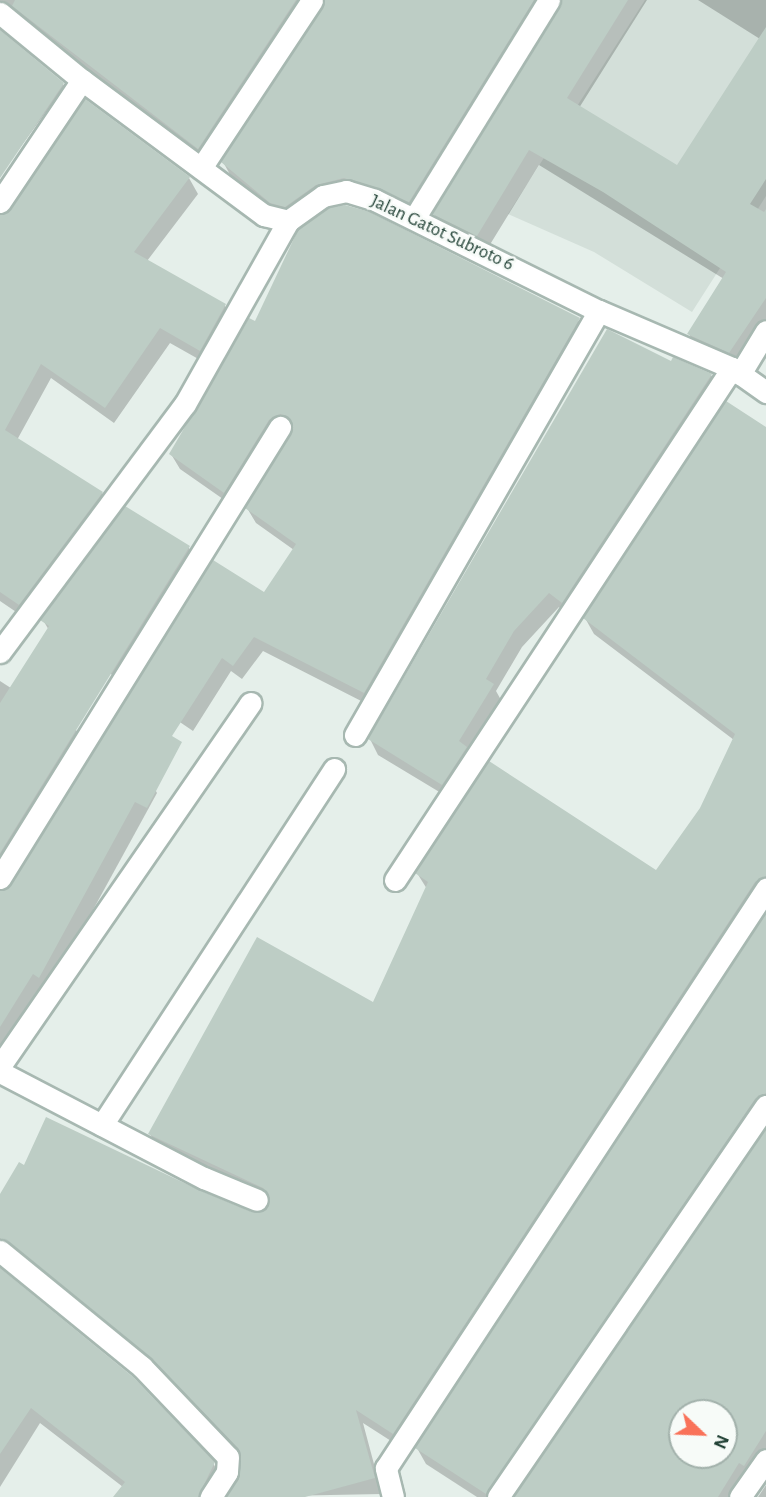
<!DOCTYPE html>
<style>
body{margin:0}
#map{position:relative;width:766px;height:1497px;overflow:hidden;background:#e5efea;font-family:"Alegreya Sans",sans-serif}
div>[style]{position:absolute}
[style*='--x']{left:calc(var(--x)*1px);top:calc(var(--y)*1px);width:calc(var(--w)*1px);rotate:calc(var(--a)*1deg)}
.built>*{inset:0;background:#d3dfd9}
.shadow>*{inset:0;background:#0003}
.building>*{inset:0;background:#bdcdc5}
.roads{filter:drop-shadow(2px 0 #a7b8b1) drop-shadow(-2px 0 #a7b8b1) drop-shadow(0 2px #a7b8b1) drop-shadow(0 -2px #a7b8b1)}
.street>*{height:21px;margin:-10.5px;padding:0 10.5px;transform-origin:10.5px;border-radius:10.5px;background:#fff}
span{translate:-50% -50%;white-space:nowrap;text-align:center;line-height:1.15;-webkit-text-stroke:5px #f7fbf8;paint-order:stroke}
.street-label{font-size:19px;color:#234337}
.north{position:absolute;left:668px;top:1399px;width:70px;height:70px;box-sizing:border-box;background:#f7fbf8;border:2px solid #a2b1ab;border-radius:50%;rotate:113deg;font-size:19px;font-weight:700;line-height:28px;text-align:center;color:#234337}
.north::after{content:'';display:block;margin:auto;width:24px;height:32px;background:#f97259;clip-path:polygon(50% 0,100% 100%,50% 72%,0 100%)}
</style>
<div id="map">
<div class="built">
<div style="clip-path:polygon(645px 0,766px 0,766px 196px,692px 312px,594px 252px,508px 214px)"></div>
</div>
<div class="shadow">
<div style="clip-path:polygon(0 0,647px 0,579px 108px,677px 168px,760px 39px,698px 0,766px 0,766px 324px,739px 367px,698px 350px,689px 334px,724px 279px,539px 165px,486px 251px,444px 230px,434px 214px,564px 4px,547px 9px,418px 217px,354px 193px,280px 218px,232px 178px,223px 162px,325px 5px,310px 8px,207px 164px,0 21px)"></div>
<div style="clip-path:polygon(0 32px,63px 84px,72px 100px,0 207px,0 182px,64px 87px,0 175px)"></div>
<div style="clip-path:polygon(189px 178px,198px 194px,147px 261px,225px 306px,234px 322px,209px 365px,170px 343px,114px 423px,51px 378px,17px 440px,102px 493px,111px 509px,28px 620px,0 601px,0 217px)"></div>
<div style="clip-path:polygon(578px 320px,587px 335px,373px 707px,263px 651px,242px 679px,231px 671px,193px 731px,146px 699px,264px 595px,294px 550px,256px 523px,247px 508px,292px 429px,233px 506px,180px 469px,171px 454px,256px 324px)"></div>
<div style="clip-path:polygon(607px 331px,671px 363px,674px 359px,711px 375px,720px 390px,571px 617px,559px 607px,522px 647px,496px 691px,501px 700px,451px 799px,378px 755px,370px 739px)"></div>
<div style="clip-path:polygon(766px 429px,766px 897px,402px 1448px,363px 1423px,382px 1494px,228px 1497px,240px 1480px,239px 1454px,161px 1373px,0 1258px,0 1198px,198px 1192px,252px 1214px,267px 1211px,270px 1202px,159px 1150px,150px 1134px,373px 1004px,427px 889px,417px 873px,657px 872px,702px 809px,734px 740px,594px 634px,585px 618px)"></div>
<div style="clip-path:polygon(126px 508px,189px 548px,196px 560px,121px 681px,50px 632px,43px 620px)"></div>
<div style="clip-path:polygon(0 681px,76px 730px,85px 746px,0 883px)"></div>
<div style="clip-path:polygon(148px 777px,157px 793px,48px 992px,0 1056px,0 893px)"></div>
<div style="clip-path:polygon(766px 916px,766px 1114px,503px 1497px,477px 1497px,426px 1464px,417px 1448px)"></div>
<div style="clip-path:polygon(evenodd,766px 1132px,766px 1467px,745px 1497px,515px 1497px,766px 1132px,682px 1413px,724px 1413px,724px 1455px,682px 1455px,682px 1413px)"></div>
<div style="clip-path:polygon(0 1270px,213px 1463px,222px 1479px,214px 1497px,115px 1497px,123px 1487px,40px 1423px,0 1487px)"></div>
<div style="clip-path:polygon(766px 1485px,766px 1497px,758px 1497px)"></div>
</div>
<div class="building">
<div style="clip-path:polygon(15px 0,296px 0,198px 149px,12px 6px)"></div>
<div style="clip-path:polygon(325px 0,534px 0,409px 202px,344px 178px,316px 185px,285px 207px,270px 203px,221px 162px)"></div>
<div style="clip-path:polygon(562px 0,628px 0,567px 98px,677px 165px,766px 27px,766px 179px,750px 204px,764px 212px,766px 209px,766px 298px,729px 353px,687px 334px,726px 272px,603px 192px,529px 150px,477px 236px,432px 214px)"></div>
<div style="clip-path:polygon(0 30px,64px 83px,0 178px)"></div>
<div style="clip-path:polygon(85px 99px,190px 177px,134px 252px,226px 304px,200px 351px,160px 328px,105px 408px,41px 364px,5px 430px,103px 492px,19px 605px,0 592px,0 215px,11px 209px)"></div>
<div style="clip-path:polygon(345px 205px,370px 212px,580px 318px,364px 693px,254px 637px,233px 666px,222px 658px,172px 736px,182px 742px,147px 808px,135px 802px,39px 978px,33px 974px,0 1027px,0 891px,11px 885px,213px 560px,264px 592px,296px 544px,245px 508px,291px 434px,287px 416px,280px 414px,269px 420px,224px 493px,169px 454px,249px 318px,255px 321px,298px 230px,328px 208px)"></div>
<div style="clip-path:polygon(607px 329px,671px 361px,673px 357px,712px 374px,562px 603px,549px 593px,514px 631px,486px 679px,494px 684px,459px 741px,467px 747px,442px 785px,368px 739px)"></div>
<div style="clip-path:polygon(726px 401px,766px 427px,766px 876px,755px 882px,393px 1434px,356px 1410px,375px 1478px,305px 1497px,227px 1497px,240px 1474px,238px 1448px,150px 1357px,0 1238px,0 1194px,19px 1162px,24px 1165px,46px 1117px,199px 1190px,252px 1212px,265px 1210px,270px 1198px,263px 1188px,148px 1134px,257px 937px,373px 1002px,428px 882px,415px 873px,489px 761px,656px 870px,700px 808px,735px 734px,583px 618px)"></div>
<div style="clip-path:polygon(125px 506px,190px 546px,0 853px,0 703px,49px 626px,40px 620px)"></div>
<div style="clip-path:polygon(766px 913px,766px 1093px,755px 1099px,486px 1494px,415px 1448px)"></div>
<div style="clip-path:polygon(evenodd,766px 1129px,766px 1431px,744px 1466px,739px 1463px,718px 1497px,514px 1497px,766px 1129px,682px 1413px,724px 1413px,724px 1455px,682px 1455px,682px 1413px)"></div>
<div style="clip-path:polygon(0 1268px,133px 1377px,215px 1462px,198px 1497px,113px 1497px,125px 1482px,31px 1408px,0 1454px)"></div>
</div>
<div class="roads">
<div class="street">
<div style="--x:0;--y:13;--w:106;--a:39.3"></div>
<div style="--x:82;--y:80;--w:227;--a:36.6"></div>
<div style="--x:264;--y:215;--w:25;--a:14"></div>
<div style="--x:288;--y:221;--w:43;--a:-35.5"></div>
<div style="--x:323;--y:196;--w:24;--a:-12"></div>
<div style="--x:346;--y:191;--w:30;--a:17"></div>
<div style="--x:375;--y:200;--w:250;--a:26.4"></div>
<div style="--x:599;--y:311;--w:145;--a:23.2"></div>
<div style="--x:732;--y:368;--w:42;--a:35.2"></div>
<div style="--x:201;--y:168;--w:201;--a:-56.5"></div>
<div style="--x:0;--y:202;--w:147;--a:-56.1"></div>
<div style="--x:415;--y:217;--w:255;--a:-58.3"></div>
<div style="--x:740;--y:374;--w:50;--a:-58.8"></div>
<div style="--x:0;--y:652;--w:309;--a:-53.3"></div>
<div style="--x:185;--y:404;--w:210;--a:-60.6"></div>
<div style="--x:355;--y:735;--w:489;--a:-60.1"></div>
<div style="--x:0;--y:878;--w:531;--a:-58.17"></div>
<div style="--x:395;--y:880;--w:613;--a:-56.65"></div>
<div style="--x:0;--y:1066;--w:441;--a:-55.4"></div>
<div style="--x:0;--y:1072;--w:230;--a:27.5"></div>
<div style="--x:204;--y:1178;--w:57;--a:22.5"></div>
<div style="--x:102;--y:1125;--w:425;--a:-56.9"></div>
<div style="--x:0;--y:1251;--w:183;--a:39.2"></div>
<div style="--x:142;--y:1367;--w:124;--a:46.3"></div>
<div style="--x:228;--y:1457;--w:15;--a:94"></div>
<div style="--x:227;--y:1472;--w:30;--a:123"></div>
<div style="--x:393;--y:1497;--w:30;--a:-104"></div>
<div style="--x:386;--y:1468;--w:693;--a:-56.72"></div>
<div style="--x:498;--y:1497;--w:474;--a:-55.6"></div>
<div style="--x:740;--y:1497;--w:45;--a:-54.9"></div>
</div>
</div>
<div class="street-label">
<span style="left:442px;top:233px;rotate:25deg">Jalan Gatot Subroto 6</span>
</div>
<div class="north">N</div>
</div>
